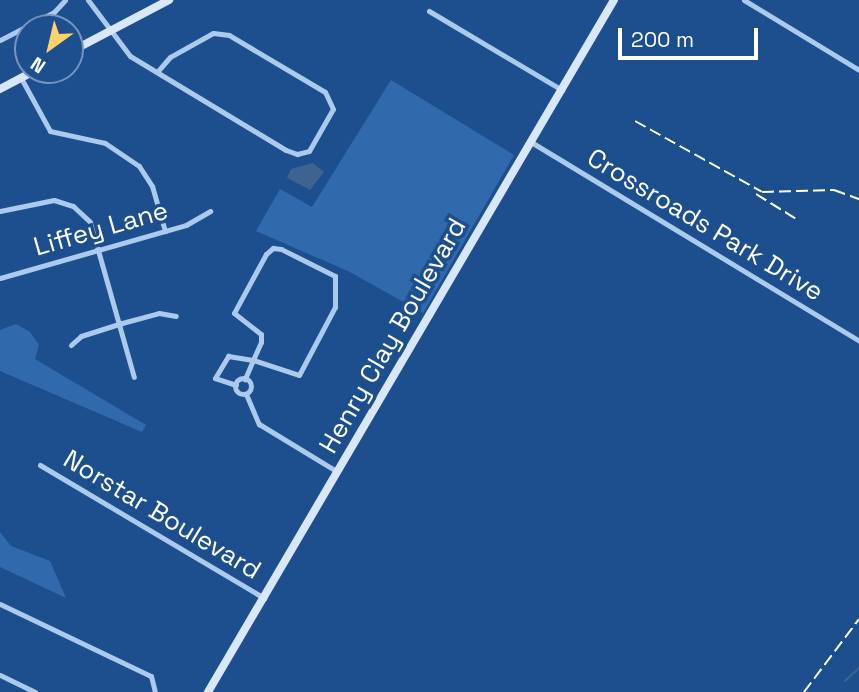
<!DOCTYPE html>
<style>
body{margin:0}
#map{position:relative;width:859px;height:692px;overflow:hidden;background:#1d4f8f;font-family:"Space Grotesk",sans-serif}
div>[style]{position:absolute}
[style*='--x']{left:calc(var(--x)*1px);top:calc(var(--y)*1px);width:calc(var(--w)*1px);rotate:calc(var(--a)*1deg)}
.green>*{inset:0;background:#3169ad}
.water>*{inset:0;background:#3f6391}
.stream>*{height:2px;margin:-1px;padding:0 1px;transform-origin:1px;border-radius:1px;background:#3f6391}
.street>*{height:5px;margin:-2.5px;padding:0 2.5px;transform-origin:2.5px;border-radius:2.5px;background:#accaed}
.street>.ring{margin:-2.5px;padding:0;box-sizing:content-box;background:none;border:5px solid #accaed;border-radius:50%}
.secondary>*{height:8px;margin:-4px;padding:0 4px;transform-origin:4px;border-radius:4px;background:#d9e7fa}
.rail>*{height:2px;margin-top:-1px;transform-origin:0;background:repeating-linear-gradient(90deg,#fff 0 12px,transparent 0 17px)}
span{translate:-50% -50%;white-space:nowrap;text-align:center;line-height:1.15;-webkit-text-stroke:7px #1d4f8f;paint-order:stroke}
.street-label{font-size:26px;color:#fff}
.north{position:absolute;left:14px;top:14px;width:70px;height:70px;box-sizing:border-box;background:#1d4f8f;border:2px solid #7795bc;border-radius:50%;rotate:214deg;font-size:19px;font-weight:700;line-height:28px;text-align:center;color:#fff}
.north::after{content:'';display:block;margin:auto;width:24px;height:32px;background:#fdd26b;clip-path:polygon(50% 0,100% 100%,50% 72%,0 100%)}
.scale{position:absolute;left:618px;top:28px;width:140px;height:32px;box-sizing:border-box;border:4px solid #fff;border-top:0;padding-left:9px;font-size:21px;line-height:24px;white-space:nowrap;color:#fff;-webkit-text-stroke:5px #1d4f8f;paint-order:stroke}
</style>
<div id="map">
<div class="green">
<div style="clip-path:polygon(391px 80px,514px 155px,423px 313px,350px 272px,256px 231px,280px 189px,312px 207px)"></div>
<div style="clip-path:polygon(16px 324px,30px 332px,39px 345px,35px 359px,146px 425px,142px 432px,0 371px,0 330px)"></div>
<div style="clip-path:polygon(0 532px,11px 546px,50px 561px,66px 598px,0 567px)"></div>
</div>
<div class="water">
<div style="clip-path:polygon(313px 163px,324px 172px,310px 190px,287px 178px,291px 169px)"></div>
</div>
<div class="stream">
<div style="--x:845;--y:681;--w:19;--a:-43"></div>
</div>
<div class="street">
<div style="--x:88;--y:0;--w:70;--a:53.1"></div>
<div style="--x:130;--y:56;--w:182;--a:31.1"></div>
<div style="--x:286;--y:150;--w:12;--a:20"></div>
<div style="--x:297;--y:154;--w:12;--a:-14"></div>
<div style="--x:309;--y:151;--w:48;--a:-60.3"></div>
<div style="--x:333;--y:109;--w:19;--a:-115"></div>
<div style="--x:325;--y:92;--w:112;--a:-149.3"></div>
<div style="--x:229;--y:35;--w:16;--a:-173"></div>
<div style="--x:213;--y:33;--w:49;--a:150.8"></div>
<div style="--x:170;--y:57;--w:20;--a:131"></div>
<div style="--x:744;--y:0;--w:135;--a:31.3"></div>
<div style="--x:429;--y:11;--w:155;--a:30.7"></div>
<div style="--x:0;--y:40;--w:61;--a:-27.4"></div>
<div style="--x:54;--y:12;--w:16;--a:-47"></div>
<div style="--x:21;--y:78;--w:60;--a:61.3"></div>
<div style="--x:50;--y:131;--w:56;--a:12.3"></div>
<div style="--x:105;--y:143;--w:41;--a:34.1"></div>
<div style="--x:139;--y:166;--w:24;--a:57"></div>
<div style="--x:152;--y:186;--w:47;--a:73.9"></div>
<div style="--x:531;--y:142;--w:384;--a:31.2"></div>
<div style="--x:0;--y:211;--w:55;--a:-11.5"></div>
<div style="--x:54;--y:200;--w:20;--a:18"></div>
<div style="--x:73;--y:206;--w:23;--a:43"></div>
<div style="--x:90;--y:222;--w:161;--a:74.2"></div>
<div style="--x:0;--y:278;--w:193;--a:-15.9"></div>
<div style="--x:186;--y:225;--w:28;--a:-30"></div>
<div style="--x:71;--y:345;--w:13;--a:-42"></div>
<div style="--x:81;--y:336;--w:43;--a:-17.6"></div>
<div style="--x:122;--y:323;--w:38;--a:-15"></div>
<div style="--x:159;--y:313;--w:17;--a:10"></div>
<div class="ring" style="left:235px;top:378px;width:11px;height:11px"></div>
<div style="--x:236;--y:385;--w:22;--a:-162"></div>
<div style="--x:215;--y:378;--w:26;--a:-59"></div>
<div style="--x:228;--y:356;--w:25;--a:9"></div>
<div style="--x:253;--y:360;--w:48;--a:18.1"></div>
<div style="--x:299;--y:375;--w:77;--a:-62.1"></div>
<div style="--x:335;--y:307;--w:31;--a:-90"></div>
<div style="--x:335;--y:276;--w:60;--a:-153.4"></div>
<div style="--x:281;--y:249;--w:8;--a:-173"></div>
<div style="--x:273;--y:248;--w:9;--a:139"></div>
<div style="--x:266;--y:254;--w:67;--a:118.5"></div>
<div style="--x:234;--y:313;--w:34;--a:38"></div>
<div style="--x:261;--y:334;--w:8;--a:90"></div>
<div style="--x:261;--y:342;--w:20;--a:114"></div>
<div style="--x:253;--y:360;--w:21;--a:113"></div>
<div style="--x:246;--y:394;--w:33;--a:67"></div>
<div style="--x:259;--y:424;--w:92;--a:31.3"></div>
<div style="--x:40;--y:465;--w:261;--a:30.7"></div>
<div style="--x:0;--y:604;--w:167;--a:25.5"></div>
<div style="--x:151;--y:676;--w:16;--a:76"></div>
<div style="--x:0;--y:675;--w:39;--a:26"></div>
</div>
<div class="secondary">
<div style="--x:70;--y:52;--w:112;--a:-27.7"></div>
<div style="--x:0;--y:89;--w:41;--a:-27.8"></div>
<div style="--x:208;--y:692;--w:802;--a:-59.6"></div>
</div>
<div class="rail">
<div style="--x:635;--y:121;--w:145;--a:29.2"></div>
<div style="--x:762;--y:192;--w:72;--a:-1.6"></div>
<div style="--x:834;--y:190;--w:27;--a:20"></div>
<div style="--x:756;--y:194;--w:49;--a:31.8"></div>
<div style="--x:804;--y:692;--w:91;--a:-53"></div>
</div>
<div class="street-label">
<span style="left:705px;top:225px;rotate:31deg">Crossroads Park Drive</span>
<span style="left:101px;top:229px;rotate:-16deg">Liffey Lane</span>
<span style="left:393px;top:336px;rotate:-60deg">Henry Clay Boulevard</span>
<span style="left:162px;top:515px;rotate:31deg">Norstar Boulevard</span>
</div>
<div class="north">N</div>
<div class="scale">200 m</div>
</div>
